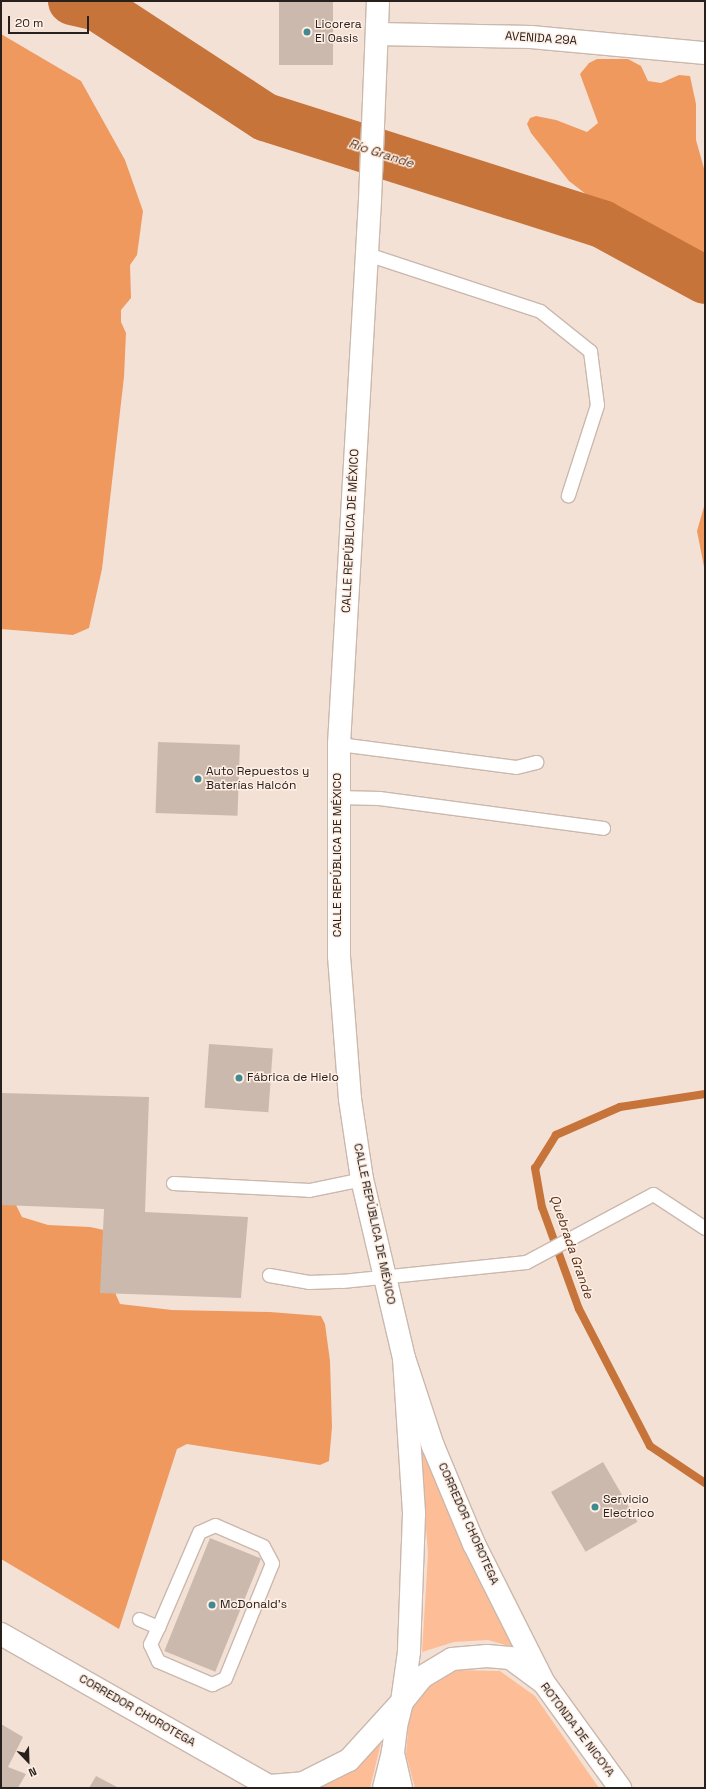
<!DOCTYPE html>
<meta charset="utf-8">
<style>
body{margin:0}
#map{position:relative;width:706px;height:1789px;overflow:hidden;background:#f4e1d5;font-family:"Space Grotesk",sans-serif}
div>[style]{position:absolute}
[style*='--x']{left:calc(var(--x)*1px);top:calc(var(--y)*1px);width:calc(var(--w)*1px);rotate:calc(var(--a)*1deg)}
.green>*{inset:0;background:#fdbe97}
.forest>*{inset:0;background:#ef995f}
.stream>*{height:8px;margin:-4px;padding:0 4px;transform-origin:4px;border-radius:4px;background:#c7743a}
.river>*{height:48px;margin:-24px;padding:0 24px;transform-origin:24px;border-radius:24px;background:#c7743a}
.building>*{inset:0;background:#ccb9ae;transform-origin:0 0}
.roads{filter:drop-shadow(1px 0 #cbb8ad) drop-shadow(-1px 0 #cbb8ad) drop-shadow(0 1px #cbb8ad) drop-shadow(0 -1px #cbb8ad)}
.lane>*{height:13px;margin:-6.5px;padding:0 6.5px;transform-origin:6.5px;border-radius:6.5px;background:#fff}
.street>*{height:22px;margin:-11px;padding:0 11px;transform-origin:11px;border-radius:11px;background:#fff}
.secondary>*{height:22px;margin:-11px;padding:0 11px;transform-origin:11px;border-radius:11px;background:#fff}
.primary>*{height:22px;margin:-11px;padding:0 11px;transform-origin:11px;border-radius:11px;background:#fff}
.dots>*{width:11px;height:11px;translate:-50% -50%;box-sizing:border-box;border:2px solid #ffefe5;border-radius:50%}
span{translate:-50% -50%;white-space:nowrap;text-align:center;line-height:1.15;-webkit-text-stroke:3px #ffefe5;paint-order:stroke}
.poi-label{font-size:12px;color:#27201c}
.left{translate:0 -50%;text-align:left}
.street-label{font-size:12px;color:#27201c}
.water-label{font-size:13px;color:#543019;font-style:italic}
.frame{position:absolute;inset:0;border:2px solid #27201c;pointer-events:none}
.north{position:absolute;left:8px;top:1741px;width:40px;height:40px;-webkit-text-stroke:3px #ffefe5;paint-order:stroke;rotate:157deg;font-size:11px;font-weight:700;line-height:16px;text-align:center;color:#27201c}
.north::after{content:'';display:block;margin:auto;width:14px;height:18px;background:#27201c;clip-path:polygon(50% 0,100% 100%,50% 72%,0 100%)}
.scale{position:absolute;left:8px;top:16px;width:81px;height:18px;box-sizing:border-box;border:2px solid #27201c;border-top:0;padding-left:5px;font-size:12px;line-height:14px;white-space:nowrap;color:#27201c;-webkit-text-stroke:3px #ffefe5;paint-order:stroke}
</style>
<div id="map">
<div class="green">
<div style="clip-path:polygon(418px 1422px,515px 1648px,488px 1640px,454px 1642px,422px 1652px,428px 1554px)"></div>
<div style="clip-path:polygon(456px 1670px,500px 1671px,535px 1696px,599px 1788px,415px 1788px,406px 1755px,410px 1707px,432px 1684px)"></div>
<div style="clip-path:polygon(384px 1731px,370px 1788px,310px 1788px)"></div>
</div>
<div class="forest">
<div style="clip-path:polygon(1px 34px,81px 81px,125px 160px,143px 211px,137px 255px,130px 265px,131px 298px,121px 310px,121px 322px,126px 333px,124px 377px,102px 569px,89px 628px,73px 635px,1px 629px)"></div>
<div style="clip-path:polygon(597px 59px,628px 59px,641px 66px,648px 81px,661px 83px,679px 75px,690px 76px,696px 104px,696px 140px,705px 172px,705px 289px,695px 278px,569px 181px,531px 133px,527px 124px,530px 118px,536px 116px,556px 120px,587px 132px,598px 123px,580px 74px,589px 63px)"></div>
<div style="clip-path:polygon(705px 503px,705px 572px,697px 531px)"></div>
<div style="clip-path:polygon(1px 1110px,15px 1203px,22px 1217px,48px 1225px,90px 1227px,113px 1232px,116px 1295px,120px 1304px,172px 1310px,270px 1312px,321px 1316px,325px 1324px,330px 1361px,332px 1427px,329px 1461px,320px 1465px,187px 1444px,177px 1449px,119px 1629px,1px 1559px)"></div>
</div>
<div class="stream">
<div style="--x:705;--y:1094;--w:86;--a:171.3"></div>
<div style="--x:620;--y:1107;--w:70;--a:156.4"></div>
<div style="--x:556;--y:1135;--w:39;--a:122"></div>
<div style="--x:535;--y:1168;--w:40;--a:80"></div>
<div style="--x:542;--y:1207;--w:109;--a:70.1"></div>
<div style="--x:579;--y:1309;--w:154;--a:62.6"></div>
<div style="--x:650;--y:1446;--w:66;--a:33.9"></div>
</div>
<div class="river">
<div style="--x:72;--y:1;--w:26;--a:13"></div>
<div style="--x:97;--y:7;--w:201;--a:33.2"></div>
<div style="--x:265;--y:117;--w:354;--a:17.6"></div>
<div style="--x:602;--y:224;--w:117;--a:28.5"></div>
</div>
<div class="building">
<div style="left:279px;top:1px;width:54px;height:64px"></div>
<div style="left:158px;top:742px;width:82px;height:71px;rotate:2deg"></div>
<div style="left:209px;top:1044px;width:64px;height:64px;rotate:4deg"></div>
<div style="clip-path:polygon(1px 1093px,149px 1097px,145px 1212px,248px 1217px,241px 1298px,100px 1293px,104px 1209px,1px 1205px)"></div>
<div style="left:603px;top:1462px;width:69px;height:60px;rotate:60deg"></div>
<div style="left:210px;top:1538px;width:55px;height:122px;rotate:22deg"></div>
<div style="clip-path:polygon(1px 1724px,23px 1737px,8px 1767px,26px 1774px,18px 1788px,1px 1788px)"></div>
<div style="clip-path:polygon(96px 1776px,119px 1788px,89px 1788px)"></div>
</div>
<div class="roads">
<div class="lane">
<div style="--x:367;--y:254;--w:182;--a:18.2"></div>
<div style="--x:540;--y:311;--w:64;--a:38.7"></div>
<div style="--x:590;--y:351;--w:54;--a:82.6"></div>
<div style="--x:597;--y:405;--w:95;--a:107.9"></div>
<div style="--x:339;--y:744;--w:178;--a:7.4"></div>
<div style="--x:516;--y:767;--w:21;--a:-14"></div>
<div style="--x:337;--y:797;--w:42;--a:1.4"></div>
<div style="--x:379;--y:798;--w:226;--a:7.6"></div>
<div style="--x:173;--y:1183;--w:136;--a:2.9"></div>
<div style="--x:309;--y:1190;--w:54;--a:-11.7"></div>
<div style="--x:269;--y:1275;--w:40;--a:10"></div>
<div style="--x:308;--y:1282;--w:34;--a:-2"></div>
<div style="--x:342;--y:1281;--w:185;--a:-5.9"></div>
<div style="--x:526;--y:1262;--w:144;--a:-28.2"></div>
<div style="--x:653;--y:1194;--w:62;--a:33.2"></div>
<div style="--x:139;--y:1619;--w:21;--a:23"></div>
<div style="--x:158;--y:1627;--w:19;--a:115"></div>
<div style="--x:150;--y:1644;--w:19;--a:65"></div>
<div style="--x:158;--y:1661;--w:59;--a:23.1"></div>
<div style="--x:212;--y:1684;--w:14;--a:-25"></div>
<div style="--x:225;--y:1678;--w:124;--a:-67.8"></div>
<div style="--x:272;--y:1563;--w:19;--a:-118"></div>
<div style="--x:263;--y:1546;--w:52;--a:-156.4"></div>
<div style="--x:215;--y:1525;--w:17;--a:156"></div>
<div style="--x:199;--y:1532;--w:103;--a:113.3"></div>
</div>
<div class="street">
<div style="--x:377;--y:34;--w:154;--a:1.1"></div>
<div style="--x:531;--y:37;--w:175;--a:5.3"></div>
</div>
<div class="secondary">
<div style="--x:378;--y:1;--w:199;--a:92.3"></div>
<div style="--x:370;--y:200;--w:545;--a:93.26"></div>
<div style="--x:339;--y:744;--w:212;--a:90"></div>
<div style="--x:339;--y:956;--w:143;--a:85.6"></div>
<div style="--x:350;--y:1099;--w:81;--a:81.5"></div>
<div style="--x:362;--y:1179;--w:184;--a:76.8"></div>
<div style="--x:404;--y:1358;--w:156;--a:86.3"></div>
<div style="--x:414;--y:1514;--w:138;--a:92.1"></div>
<div style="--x:409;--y:1652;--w:50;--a:98"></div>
<div style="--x:384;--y:1788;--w:37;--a:-76"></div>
</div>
<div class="primary">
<div style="--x:404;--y:1358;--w:93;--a:71.8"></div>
<div style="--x:433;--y:1446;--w:106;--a:67.3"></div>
<div style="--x:474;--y:1544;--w:151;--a:63.3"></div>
<div style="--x:1;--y:1634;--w:312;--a:29.6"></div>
<div style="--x:270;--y:1786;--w:33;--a:-5"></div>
<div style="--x:303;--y:1783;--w:51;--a:-26.6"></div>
<div style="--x:349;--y:1760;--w:74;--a:-47.7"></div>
<div style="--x:401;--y:1788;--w:37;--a:-103"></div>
<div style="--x:393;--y:1752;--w:26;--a:-83"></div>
<div style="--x:396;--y:1726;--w:25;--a:-76"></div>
<div style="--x:402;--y:1702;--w:32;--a:-51"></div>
<div style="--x:422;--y:1677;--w:35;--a:-31"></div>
<div style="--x:452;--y:1659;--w:35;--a:-5"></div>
<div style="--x:487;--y:1656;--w:23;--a:5"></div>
<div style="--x:510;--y:1658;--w:42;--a:36.3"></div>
<div style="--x:544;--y:1683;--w:130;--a:54.1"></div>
</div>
</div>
<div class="dots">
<div style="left:307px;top:32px;background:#428a90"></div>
<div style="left:198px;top:779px;background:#428a90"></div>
<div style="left:239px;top:1078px;background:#428a90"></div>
<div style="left:595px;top:1507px;background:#428a90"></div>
<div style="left:212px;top:1605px;background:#428a90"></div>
</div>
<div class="poi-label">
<span class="left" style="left:315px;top:32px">Licorera<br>El Oasis</span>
<span class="left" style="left:206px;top:779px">Auto Repuestos y<br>Baterías Halcón</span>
<span class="left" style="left:247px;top:1078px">Fábrica de Hielo</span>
<span class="left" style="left:603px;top:1507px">Servicio<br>Electrico</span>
<span class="left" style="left:220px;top:1605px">McDonald's</span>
</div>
<div class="street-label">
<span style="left:541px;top:39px;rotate:4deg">AVENIDA 29A</span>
<span style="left:351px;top:531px;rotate:-87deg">CALLE REPÚBLICA DE MÉXICO</span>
<span style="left:338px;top:855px;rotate:-90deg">CALLE REPÚBLICA DE MÉXICO</span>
<span style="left:374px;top:1224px;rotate:78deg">CALLE REPÚBLICA DE MÉXICO</span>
<span style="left:468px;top:1524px;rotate:66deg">CORREDOR CHOROTEGA</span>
<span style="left:137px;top:1711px;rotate:30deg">CORREDOR CHOROTEGA</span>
<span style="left:577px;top:1730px;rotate:53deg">ROTONDA DE NICOYA</span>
</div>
<div class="water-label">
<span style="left:381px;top:154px;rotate:18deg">Río Grande</span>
<span style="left:571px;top:1247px;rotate:71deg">Quebrada Grande</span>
</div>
<div class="frame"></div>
<div class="north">N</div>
<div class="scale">20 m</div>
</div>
